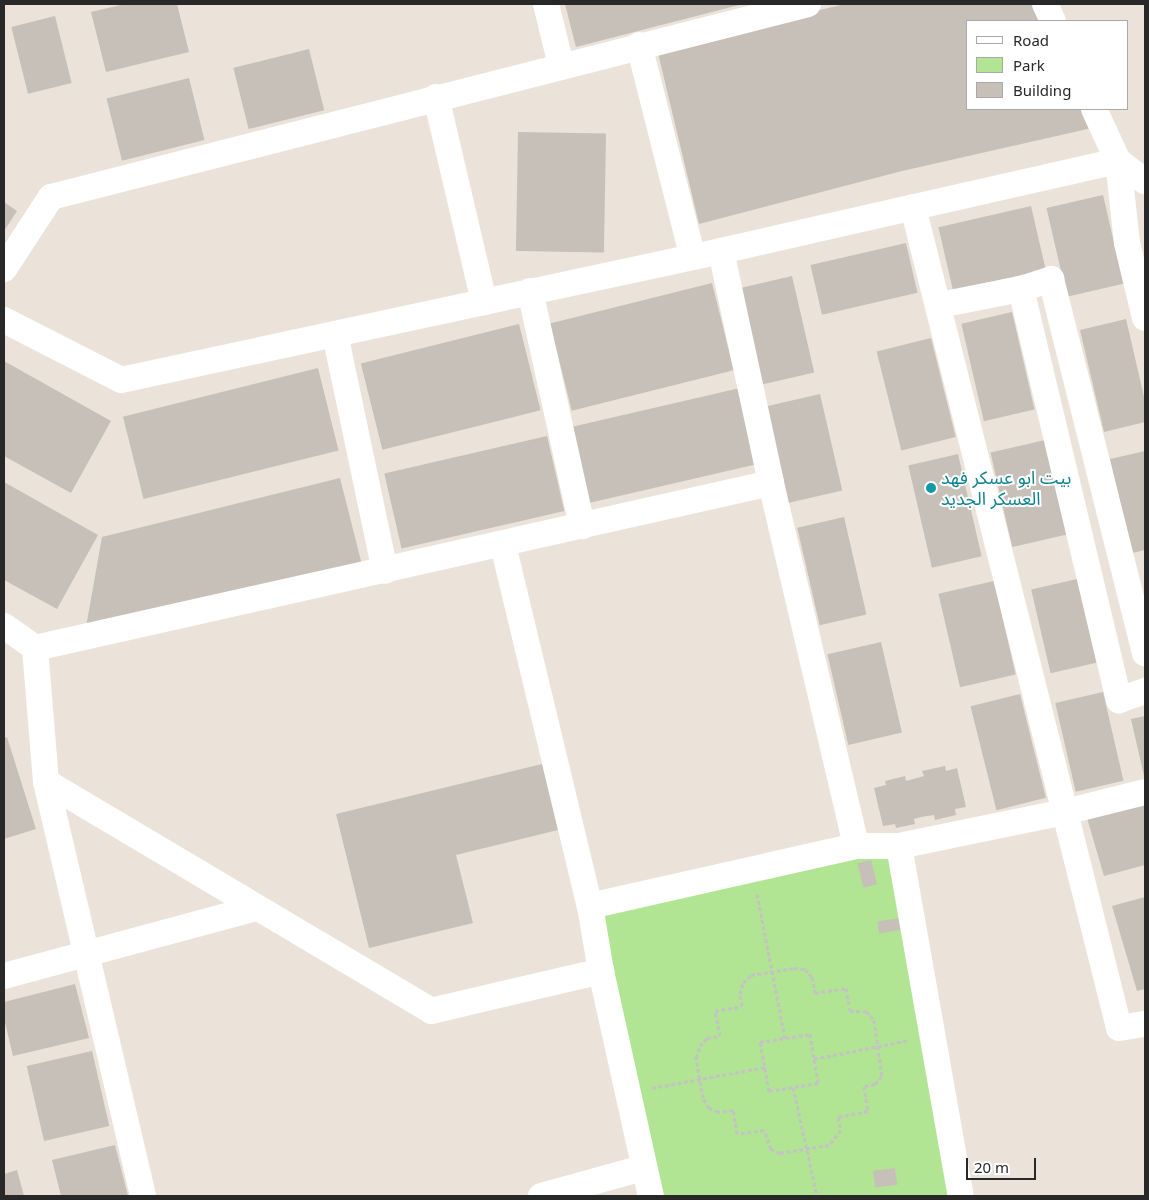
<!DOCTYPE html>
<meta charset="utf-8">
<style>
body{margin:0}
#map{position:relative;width:1149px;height:1200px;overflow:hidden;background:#ebe3d9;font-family:"Noto Sans","Noto Sans Arabic",sans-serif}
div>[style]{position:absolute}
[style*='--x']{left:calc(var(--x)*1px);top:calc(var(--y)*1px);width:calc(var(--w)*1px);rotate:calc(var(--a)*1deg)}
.green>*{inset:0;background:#b1e493}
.building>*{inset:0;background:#c6c0b9;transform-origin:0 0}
.path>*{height:3px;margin-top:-1.5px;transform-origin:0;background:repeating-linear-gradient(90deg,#c3c3c3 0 4px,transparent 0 6.5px)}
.minor>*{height:26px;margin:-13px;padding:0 13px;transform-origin:13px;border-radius:13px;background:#fff}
.dots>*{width:14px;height:14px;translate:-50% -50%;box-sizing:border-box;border:2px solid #fff;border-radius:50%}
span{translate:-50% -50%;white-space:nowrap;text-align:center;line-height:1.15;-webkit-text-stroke:4px #fff;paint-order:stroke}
.culture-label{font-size:18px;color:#0d838f}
.left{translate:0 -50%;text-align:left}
.frame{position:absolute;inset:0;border:5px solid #282828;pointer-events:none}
.legend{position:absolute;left:966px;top:20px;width:162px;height:90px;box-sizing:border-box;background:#fff;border:1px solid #a9a9a9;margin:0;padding:6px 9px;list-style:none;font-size:15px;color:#282828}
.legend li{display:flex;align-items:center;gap:10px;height:25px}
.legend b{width:25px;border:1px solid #a9a9a9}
.scale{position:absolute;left:966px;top:1158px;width:70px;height:22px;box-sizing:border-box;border:2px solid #282828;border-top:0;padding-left:6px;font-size:15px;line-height:18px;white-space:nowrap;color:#282828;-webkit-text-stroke:4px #fff;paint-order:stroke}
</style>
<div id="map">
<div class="green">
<div style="clip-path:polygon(857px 851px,892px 853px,956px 1196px,660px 1196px,599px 912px)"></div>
</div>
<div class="building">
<div style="clip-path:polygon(125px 4px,177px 4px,189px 52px,106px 72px,91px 12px)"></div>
<div style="clip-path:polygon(565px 4px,743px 4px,576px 47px)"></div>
<div style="clip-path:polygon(845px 4px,1034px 4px,1043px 21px,968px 21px,968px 109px,1083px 109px,1092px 128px,902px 171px,699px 224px,657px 49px)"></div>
<div style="left:55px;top:16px;width:69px;height:45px;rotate:76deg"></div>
<div style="left:309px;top:49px;width:63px;height:78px;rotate:76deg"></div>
<div style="left:189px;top:78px;width:64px;height:85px;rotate:76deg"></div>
<div style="left:518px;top:132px;width:88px;height:119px;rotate:1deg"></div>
<div style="left:1103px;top:195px;width:91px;height:58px;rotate:77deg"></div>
<div style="clip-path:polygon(4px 202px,17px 211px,4px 231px)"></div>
<div style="left:1031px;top:206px;width:65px;height:95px;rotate:77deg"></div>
<div style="left:906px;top:243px;width:51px;height:98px;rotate:77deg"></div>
<div style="left:792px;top:276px;width:99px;height:54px;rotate:77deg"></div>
<div style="left:712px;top:283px;width:90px;height:167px;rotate:76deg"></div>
<div style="left:1012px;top:312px;width:100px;height:52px;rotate:77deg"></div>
<div style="clip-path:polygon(1126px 319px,1145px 401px,1145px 422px,1104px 432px,1080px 330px)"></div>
<div style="left:519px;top:324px;width:89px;height:163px;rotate:76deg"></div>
<div style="left:931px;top:338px;width:102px;height:56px;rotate:76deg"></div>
<div style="clip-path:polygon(4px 361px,111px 421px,71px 493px,4px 456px)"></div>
<div style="left:318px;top:368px;width:85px;height:201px;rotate:76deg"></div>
<div style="left:740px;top:388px;width:78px;height:172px;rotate:77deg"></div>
<div style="left:820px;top:394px;width:99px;height:57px;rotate:77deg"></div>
<div style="left:547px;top:436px;width:77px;height:167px;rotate:77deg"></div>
<div style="left:1045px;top:440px;width:97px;height:56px;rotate:77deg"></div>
<div style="clip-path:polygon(1145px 451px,1145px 550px,1132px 553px,1110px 459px)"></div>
<div style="left:958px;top:454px;width:105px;height:51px;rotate:77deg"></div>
<div style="clip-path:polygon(340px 478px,362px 565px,86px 627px,102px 537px)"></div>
<div style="clip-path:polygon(4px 482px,98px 535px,57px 609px,4px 580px)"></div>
<div style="left:844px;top:517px;width:100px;height:48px;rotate:77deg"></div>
<div style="left:1077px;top:579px;width:86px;height:47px;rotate:77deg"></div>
<div style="left:994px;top:581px;width:96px;height:57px;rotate:77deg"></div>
<div style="left:881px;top:642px;width:93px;height:55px;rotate:77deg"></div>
<div style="left:1103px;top:692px;width:91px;height:49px;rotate:77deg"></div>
<div style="left:1020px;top:694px;width:107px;height:51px;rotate:76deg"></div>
<div style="clip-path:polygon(1145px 716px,1145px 775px,1144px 776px,1131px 719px)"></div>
<div style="clip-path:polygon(7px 737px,36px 829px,4px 839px,4px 738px)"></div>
<div style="clip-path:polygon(542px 764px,558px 830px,456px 855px,473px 923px,369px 948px,336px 814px)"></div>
<div style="clip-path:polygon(945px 766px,946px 771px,957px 768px,966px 807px,955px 809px,956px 815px,935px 820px,934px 815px,921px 817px,914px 819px,915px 824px,896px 828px,895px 824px,883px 826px,874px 788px,886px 785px,885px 781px,905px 776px,906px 781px,924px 776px,922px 771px)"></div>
<div style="clip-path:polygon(1145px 803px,1145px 865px,1104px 876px,1087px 818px)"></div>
<div style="left:871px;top:860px;width:25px;height:14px;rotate:76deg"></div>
<div style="clip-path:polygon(1145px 897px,1145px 989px,1137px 991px,1112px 906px)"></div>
<div style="left:900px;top:918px;width:12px;height:23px;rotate:81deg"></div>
<div style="clip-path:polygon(75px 984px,89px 1038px,13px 1056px,4px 1018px,4px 1002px)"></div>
<div style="left:92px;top:1051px;width:77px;height:67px;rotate:77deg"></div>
<div style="clip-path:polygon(115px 1145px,128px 1196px,61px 1196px,52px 1160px)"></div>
<div style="left:895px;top:1168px;width:17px;height:22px;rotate:83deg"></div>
<div style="clip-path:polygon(17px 1170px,24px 1196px,4px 1196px,4px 1174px)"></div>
</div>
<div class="path">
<div style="--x:757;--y:894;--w:147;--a:79"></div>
<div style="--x:794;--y:968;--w:11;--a:5"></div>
<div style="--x:805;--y:969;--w:11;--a:49"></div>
<div style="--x:812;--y:977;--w:16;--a:79"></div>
<div style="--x:815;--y:993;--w:31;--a:-9"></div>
<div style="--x:846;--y:988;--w:23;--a:80"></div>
<div style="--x:850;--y:1011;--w:16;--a:0"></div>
<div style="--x:866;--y:1011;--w:12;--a:48"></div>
<div style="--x:874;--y:1020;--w:57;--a:81.9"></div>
<div style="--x:882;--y:1076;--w:11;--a:131"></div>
<div style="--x:875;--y:1084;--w:11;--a:170"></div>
<div style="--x:864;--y:1086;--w:25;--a:81"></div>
<div style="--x:868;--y:1111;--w:31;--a:169"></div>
<div style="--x:838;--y:1117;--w:13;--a:77"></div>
<div style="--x:841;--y:1130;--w:19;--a:129"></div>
<div style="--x:829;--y:1145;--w:50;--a:170.7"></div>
<div style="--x:780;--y:1153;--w:10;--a:-156"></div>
<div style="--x:771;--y:1149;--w:20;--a:-110"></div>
<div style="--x:764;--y:1130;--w:27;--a:172"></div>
<div style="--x:737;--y:1134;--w:24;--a:-99"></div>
<div style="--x:733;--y:1110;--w:15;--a:172"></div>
<div style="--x:718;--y:1112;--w:10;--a:-156"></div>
<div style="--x:709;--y:1108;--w:12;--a:-121"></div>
<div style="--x:703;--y:1098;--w:41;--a:-99.9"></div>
<div style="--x:696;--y:1058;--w:13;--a:-72"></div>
<div style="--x:700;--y:1046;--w:11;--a:-49"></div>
<div style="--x:707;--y:1038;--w:13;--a:-9"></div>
<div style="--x:720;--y:1036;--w:25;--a:-101"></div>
<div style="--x:715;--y:1011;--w:27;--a:-10"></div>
<div style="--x:742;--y:1006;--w:12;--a:-99"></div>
<div style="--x:740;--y:994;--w:11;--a:-75"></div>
<div style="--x:743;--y:983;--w:11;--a:-45"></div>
<div style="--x:751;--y:975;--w:44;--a:-9.2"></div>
<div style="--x:810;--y:1034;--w:50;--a:80.7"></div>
<div style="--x:818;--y:1083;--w:50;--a:170.7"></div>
<div style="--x:769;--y:1091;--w:50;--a:-100.4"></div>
<div style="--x:760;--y:1042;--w:51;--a:-9.1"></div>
<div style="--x:814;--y:1059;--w:97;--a:-11.3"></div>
<div style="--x:793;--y:1087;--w:112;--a:77.6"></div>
<div style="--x:652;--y:1088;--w:115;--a:-10.5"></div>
</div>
<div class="minor">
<div style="--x:546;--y:4;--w:63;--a:76.2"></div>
<div style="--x:1045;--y:4;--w:19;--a:65"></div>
<div style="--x:639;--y:45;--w:217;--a:75.8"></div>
<div style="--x:436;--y:97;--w:211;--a:76.8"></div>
<div style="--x:1094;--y:109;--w:57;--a:65.2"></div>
<div style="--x:1118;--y:161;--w:82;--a:83.7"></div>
<div style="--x:1127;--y:243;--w:77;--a:76.5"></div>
<div style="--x:913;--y:207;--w:846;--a:75.91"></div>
<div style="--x:1119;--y:1028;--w:26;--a:-9"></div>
<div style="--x:721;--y:251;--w:237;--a:77.8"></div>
<div style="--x:4;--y:269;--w:86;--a:-56.9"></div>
<div style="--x:51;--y:197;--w:781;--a:-14.3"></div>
<div style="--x:1021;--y:289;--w:32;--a:-18"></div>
<div style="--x:1051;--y:279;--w:386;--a:75.9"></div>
<div style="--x:530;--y:291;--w:241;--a:77.5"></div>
<div style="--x:940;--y:305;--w:83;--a:-11.2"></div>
<div style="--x:1021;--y:289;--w:423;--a:76.6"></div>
<div style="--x:1119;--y:700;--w:28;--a:-19"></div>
<div style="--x:4;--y:320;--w:131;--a:27.1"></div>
<div style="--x:121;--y:380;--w:614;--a:-12.13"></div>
<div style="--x:721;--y:251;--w:407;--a:-12.8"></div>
<div style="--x:1118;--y:161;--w:34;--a:37"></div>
<div style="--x:335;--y:334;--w:242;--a:78.1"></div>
<div style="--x:503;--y:545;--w:371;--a:76.5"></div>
<div style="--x:590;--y:906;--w:66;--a:80.4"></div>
<div style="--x:601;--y:971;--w:230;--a:77.5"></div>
<div style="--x:4;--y:626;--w:38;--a:35"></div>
<div style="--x:35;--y:648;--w:754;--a:-12.64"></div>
<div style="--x:771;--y:483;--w:373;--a:76.8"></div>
<div style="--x:856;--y:846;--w:273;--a:167.3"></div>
<div style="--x:35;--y:648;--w:134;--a:85.3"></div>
<div style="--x:46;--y:782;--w:425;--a:76.8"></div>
<div style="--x:46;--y:782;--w:448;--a:30.7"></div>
<div style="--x:431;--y:1011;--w:175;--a:-13.2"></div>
<div style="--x:856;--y:846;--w:43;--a:0"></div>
<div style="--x:899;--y:846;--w:169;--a:-11.6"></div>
<div style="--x:1065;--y:812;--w:82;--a:-14"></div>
<div style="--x:899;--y:846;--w:355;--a:80"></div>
<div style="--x:4;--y:976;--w:261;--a:-15.1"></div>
<div style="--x:541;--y:1196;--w:106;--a:-15.4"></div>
</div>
<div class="dots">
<div style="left:931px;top:488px;background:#0f9aa8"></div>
</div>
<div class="culture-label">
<span class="left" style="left:941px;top:488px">بيت ابو عسكر فهد<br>العسكر الجديد</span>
</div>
<div class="frame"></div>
<ul class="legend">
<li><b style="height:6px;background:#fff"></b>Road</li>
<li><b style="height:14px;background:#b1e493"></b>Park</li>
<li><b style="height:14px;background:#c6c0b9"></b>Building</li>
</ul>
<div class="scale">20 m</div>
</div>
